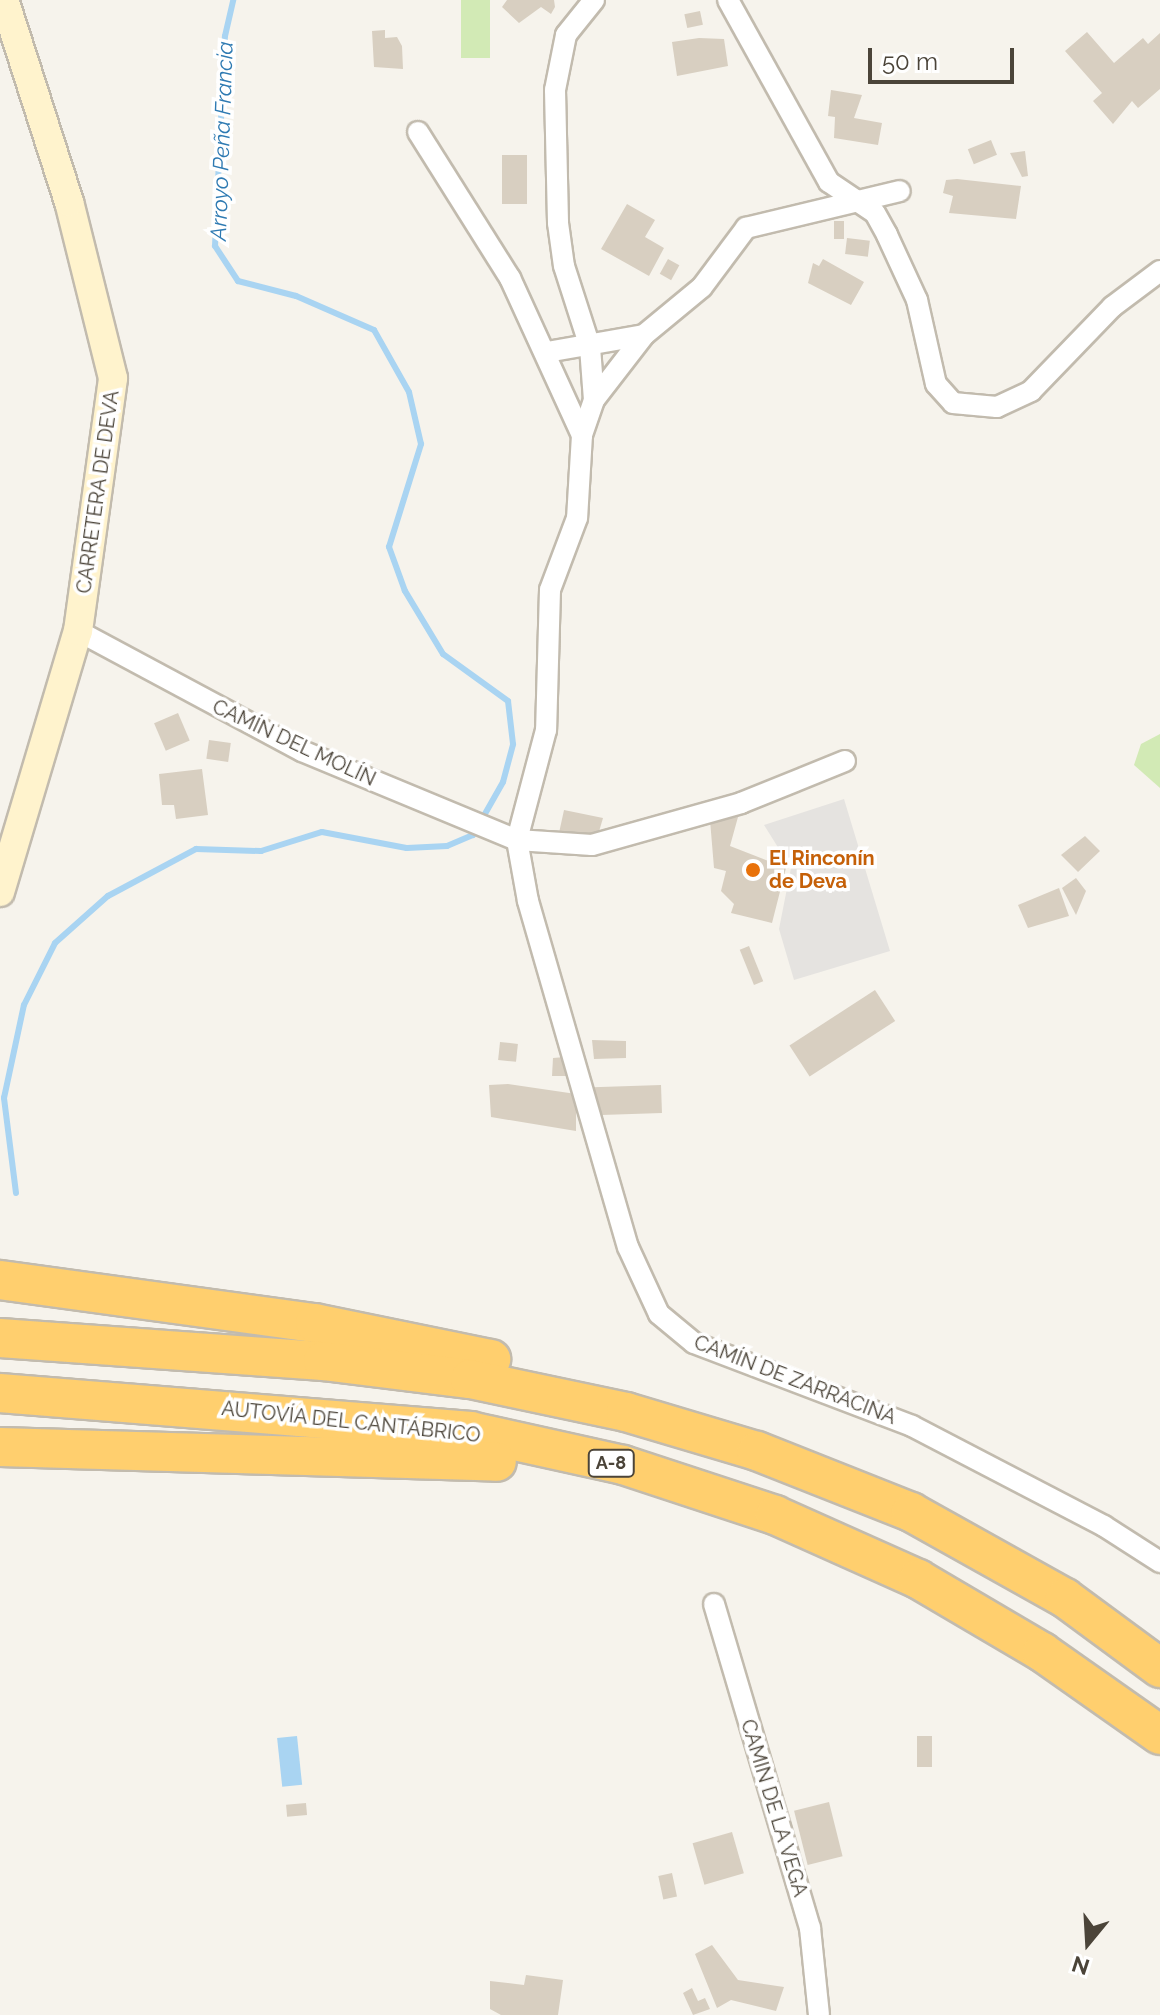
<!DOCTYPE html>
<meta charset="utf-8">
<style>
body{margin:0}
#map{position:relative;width:1160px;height:2015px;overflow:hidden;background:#f6f3ec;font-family:Raleway,sans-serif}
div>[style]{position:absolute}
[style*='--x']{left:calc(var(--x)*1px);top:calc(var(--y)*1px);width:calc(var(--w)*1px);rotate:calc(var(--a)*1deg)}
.green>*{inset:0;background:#d2eab5;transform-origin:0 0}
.parking>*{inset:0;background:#e5e3e0}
.water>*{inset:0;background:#a9d4f2;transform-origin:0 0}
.stream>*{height:6px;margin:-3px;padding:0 3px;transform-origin:3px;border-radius:3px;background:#a9d4f2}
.building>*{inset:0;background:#d8cfc1;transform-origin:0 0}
.roads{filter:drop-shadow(2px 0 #c2bbae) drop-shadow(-2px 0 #c2bbae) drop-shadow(0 2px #c2bbae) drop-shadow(0 -2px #c2bbae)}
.street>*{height:20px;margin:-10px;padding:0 10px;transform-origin:10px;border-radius:10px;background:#fff}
.secondary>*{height:28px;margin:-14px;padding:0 14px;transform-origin:14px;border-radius:14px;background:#fff3cd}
.highway>*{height:38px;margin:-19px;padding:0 19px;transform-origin:19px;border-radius:19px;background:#ffcf6e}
.dots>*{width:22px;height:22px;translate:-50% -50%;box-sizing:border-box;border:4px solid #fff;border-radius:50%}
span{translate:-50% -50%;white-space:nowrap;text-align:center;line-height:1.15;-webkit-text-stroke:7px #fff;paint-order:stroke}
.shield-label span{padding:2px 6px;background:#fff;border:2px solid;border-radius:6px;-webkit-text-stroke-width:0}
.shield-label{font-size:18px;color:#4b4439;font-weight:700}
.street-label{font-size:20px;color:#4b4439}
.food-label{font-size:20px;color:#c56008;font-weight:700}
.left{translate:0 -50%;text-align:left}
.water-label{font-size:22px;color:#2e7ab2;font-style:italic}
.north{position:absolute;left:1048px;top:1903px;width:80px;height:80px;-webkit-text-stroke:6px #fff;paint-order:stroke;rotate:198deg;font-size:22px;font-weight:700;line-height:32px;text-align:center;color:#4b4439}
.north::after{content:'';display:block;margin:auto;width:28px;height:36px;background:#4b4439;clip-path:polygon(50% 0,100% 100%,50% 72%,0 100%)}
.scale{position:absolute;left:868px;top:48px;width:146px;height:36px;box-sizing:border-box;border:4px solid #4b4439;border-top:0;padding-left:10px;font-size:24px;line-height:28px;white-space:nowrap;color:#4b4439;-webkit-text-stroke:6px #fff;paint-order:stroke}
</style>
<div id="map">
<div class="green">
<div style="left:461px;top:0;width:29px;height:58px"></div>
<div style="clip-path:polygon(1160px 734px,1160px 788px,1134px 765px,1141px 744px)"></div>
</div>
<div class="parking">
<div style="clip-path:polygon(844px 799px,890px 951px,794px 980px,779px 929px,791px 868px,764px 825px)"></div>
</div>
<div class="water">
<div style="left:297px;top:1736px;width:49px;height:20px;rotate:84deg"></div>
</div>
<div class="stream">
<div style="--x:16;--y:1193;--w:96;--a:-97.2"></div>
<div style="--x:4;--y:1098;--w:95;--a:-77.9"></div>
<div style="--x:24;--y:1005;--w:69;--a:-63.4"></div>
<div style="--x:55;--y:943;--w:71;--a:-41.6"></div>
<div style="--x:108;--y:896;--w:100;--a:-28.1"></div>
<div style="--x:196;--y:849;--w:65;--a:1.8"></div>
<div style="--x:261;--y:851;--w:64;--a:-17.3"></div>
<div style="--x:322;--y:832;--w:86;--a:10.7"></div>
<div style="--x:407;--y:848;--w:40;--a:-2.9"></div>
<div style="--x:447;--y:846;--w:28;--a:-23"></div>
<div style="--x:473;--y:835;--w:61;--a:-60.5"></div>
<div style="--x:503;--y:782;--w:39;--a:-75"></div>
<div style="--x:513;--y:744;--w:43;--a:-96.6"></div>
<div style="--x:508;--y:701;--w:80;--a:-144.1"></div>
<div style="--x:443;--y:654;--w:74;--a:-121.1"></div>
<div style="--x:405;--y:591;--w:47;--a:-110"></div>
<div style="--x:389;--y:547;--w:108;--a:-72.7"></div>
<div style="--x:421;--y:444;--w:53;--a:-103"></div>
<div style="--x:409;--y:392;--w:71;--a:-119.4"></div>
<div style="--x:374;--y:330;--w:85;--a:-156.4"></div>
<div style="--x:296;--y:296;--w:60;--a:-165.5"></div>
<div style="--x:238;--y:281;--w:42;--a:-123.3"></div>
<div style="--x:215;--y:246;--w:210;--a:-87.3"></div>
<div style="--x:225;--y:36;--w:37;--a:-77"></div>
</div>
<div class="building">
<div style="clip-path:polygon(507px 0,554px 0,555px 7px,551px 14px,541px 7px,519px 23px,502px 7px)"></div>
<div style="left:700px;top:11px;width:14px;height:16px;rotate:78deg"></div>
<div style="clip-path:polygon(385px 30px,385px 38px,397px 37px,402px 46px,403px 69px,374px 67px,372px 31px)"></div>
<div style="clip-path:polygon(1087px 32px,1114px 63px,1143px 38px,1148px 44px,1160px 33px,1160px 89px,1138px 108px,1132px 101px,1113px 124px,1093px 101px,1102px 93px,1065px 51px)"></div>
<div style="clip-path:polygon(699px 38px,724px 39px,728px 66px,677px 76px,672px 42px)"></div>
<div style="clip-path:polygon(831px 90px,862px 95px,854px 118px,882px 123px,878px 145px,834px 138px,835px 117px,828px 116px)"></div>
<div style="left:991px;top:140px;width:16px;height:25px;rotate:68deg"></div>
<div style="clip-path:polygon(1025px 151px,1028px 176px,1022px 177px,1010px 153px)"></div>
<div style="left:527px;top:155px;width:49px;height:25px;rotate:90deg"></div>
<div style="clip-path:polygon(957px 179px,1021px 186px,1016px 219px,949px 213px,953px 196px,943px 193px,946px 180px)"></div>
<div style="clip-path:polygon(627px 204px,655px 220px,645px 237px,664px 248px,649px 276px,601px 249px)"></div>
<div style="left:834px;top:221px;width:10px;height:18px"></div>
<div style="left:847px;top:238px;width:23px;height:16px;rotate:7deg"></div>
<div style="left:668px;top:259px;width:13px;height:17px;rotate:29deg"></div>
<div style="clip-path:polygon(823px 259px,864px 282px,851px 305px,808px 283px,813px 263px,819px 266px)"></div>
<div style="left:178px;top:713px;width:30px;height:26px;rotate:67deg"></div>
<div style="left:209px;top:740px;width:22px;height:19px;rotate:8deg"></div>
<div style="clip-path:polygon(202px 769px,208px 815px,176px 819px,174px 805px,162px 805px,159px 774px)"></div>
<div style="clip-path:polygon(564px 810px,603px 818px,598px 835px,585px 839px,559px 833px)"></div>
<div style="clip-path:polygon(738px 817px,730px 846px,786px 868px,772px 923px,731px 913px,734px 904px,721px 891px,726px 871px,714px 868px,710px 820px)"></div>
<div style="clip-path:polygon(1085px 836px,1100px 851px,1078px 872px,1061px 855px)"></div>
<div style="clip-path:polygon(1076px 878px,1086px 891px,1076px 915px,1062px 888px)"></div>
<div style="clip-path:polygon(1059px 888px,1069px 916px,1028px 928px,1018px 905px)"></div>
<div style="left:749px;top:946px;width:38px;height:10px;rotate:68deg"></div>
<div style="left:875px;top:990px;width:37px;height:102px;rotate:57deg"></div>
<div style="clip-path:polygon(592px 1040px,626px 1041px,626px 1058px,594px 1059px)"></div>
<div style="left:500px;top:1042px;width:18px;height:18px;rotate:6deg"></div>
<div style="clip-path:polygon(565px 1057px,566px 1076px,552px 1076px,553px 1058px)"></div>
<div style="clip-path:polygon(508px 1084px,576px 1094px,576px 1131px,491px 1117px,489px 1085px)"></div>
<div style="left:661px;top:1085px;width:28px;height:68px;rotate:88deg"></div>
<div style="left:917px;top:1736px;width:15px;height:31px"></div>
<div style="left:829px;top:1802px;width:56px;height:36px;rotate:76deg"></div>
<div style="left:306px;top:1803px;width:12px;height:20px;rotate:85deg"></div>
<div style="left:732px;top:1832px;width:43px;height:41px;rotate:74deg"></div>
<div style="left:672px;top:1873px;width:24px;height:14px;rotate:78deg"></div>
<div style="clip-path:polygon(712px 1945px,738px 1980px,784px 1987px,776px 2011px,731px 2000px,717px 2008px,695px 1954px)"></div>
<div style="clip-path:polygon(526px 1975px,563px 1980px,558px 2015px,501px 2015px,490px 2009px,490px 1981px,524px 1985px)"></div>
<div style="clip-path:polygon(692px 1988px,698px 2001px,705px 1998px,710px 2009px,693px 2015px,683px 1993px)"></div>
</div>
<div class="roads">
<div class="street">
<div style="--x:594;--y:0;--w:45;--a:128.7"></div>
<div style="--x:566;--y:35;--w:56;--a:101.3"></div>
<div style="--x:555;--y:90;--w:133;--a:88.7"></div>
<div style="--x:558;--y:223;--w:43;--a:82.1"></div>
<div style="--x:564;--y:266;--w:85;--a:72.2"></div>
<div style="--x:590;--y:347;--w:53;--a:85.7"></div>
<div style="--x:594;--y:400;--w:37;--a:109"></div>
<div style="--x:582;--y:435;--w:83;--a:93.4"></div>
<div style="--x:577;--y:518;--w:77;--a:110.6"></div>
<div style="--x:550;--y:590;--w:140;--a:91.6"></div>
<div style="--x:546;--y:730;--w:114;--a:104.8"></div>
<div style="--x:517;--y:840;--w:62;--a:79.8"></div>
<div style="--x:528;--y:901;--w:360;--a:73.9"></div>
<div style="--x:628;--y:1247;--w:74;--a:65.2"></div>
<div style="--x:659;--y:1314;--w:45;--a:39.6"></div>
<div style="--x:694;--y:1343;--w:233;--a:20.8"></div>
<div style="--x:912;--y:1426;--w:216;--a:27.5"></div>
<div style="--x:1104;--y:1526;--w:67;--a:32.7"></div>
<div style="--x:728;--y:0;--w:208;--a:61"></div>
<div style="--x:829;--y:182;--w:55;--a:34"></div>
<div style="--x:875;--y:213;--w:25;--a:61"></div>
<div style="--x:887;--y:235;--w:72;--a:65.2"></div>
<div style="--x:917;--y:300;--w:86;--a:77.3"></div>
<div style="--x:936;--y:384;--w:25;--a:48"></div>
<div style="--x:953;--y:403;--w:44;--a:5.2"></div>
<div style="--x:997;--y:407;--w:38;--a:-25"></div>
<div style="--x:1031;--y:391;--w:117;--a:-46"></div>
<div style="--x:1112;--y:307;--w:60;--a:-36.9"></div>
<div style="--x:418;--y:132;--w:173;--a:57.8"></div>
<div style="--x:510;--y:278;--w:173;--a:65.4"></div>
<div style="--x:547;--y:352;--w:98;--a:-9.9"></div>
<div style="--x:594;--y:400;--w:82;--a:-52.4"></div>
<div style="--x:644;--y:335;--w:75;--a:-39.6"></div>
<div style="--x:702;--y:287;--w:74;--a:-53.3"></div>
<div style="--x:746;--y:228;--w:158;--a:-13.5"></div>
<div style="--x:78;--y:631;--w:254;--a:28.2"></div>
<div style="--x:302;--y:751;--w:233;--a:22.5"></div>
<div style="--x:517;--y:840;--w:75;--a:3.8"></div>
<div style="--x:592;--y:845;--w:155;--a:-15.7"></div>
<div style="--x:741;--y:803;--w:112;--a:-22"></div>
<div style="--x:714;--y:1604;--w:338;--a:73.5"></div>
<div style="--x:810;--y:1928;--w:87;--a:84.1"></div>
</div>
<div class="secondary">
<div style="--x:0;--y:892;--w:272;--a:-73.4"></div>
<div style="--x:78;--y:631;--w:255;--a:-82.1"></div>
<div style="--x:113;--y:378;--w:181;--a:-104"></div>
<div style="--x:69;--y:202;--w:212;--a:-107.8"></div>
</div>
<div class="highway">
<div style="--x:0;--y:1280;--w:318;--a:7.8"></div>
<div style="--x:315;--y:1323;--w:180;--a:11.6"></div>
<div style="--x:0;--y:1338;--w:324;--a:4.1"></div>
<div style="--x:323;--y:1361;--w:148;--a:7"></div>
<div style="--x:470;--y:1379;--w:159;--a:11.9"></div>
<div style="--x:626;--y:1412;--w:137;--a:16.6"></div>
<div style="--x:757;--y:1451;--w:166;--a:21.6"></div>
<div style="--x:911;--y:1512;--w:176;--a:29.2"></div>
<div style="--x:1065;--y:1598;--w:118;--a:36.4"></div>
<div style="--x:0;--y:1393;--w:472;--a:4.6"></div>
<div style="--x:470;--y:1431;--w:157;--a:12.5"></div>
<div style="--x:623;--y:1465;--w:160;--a:18.2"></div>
<div style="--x:775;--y:1515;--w:157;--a:24.1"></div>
<div style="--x:918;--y:1579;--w:144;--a:30.5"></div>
<div style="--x:1042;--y:1652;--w:144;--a:35.1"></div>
<div style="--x:0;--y:1447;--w:497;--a:1.7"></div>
</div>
</div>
<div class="dots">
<div style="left:753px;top:870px;background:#e8710a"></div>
</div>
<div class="shield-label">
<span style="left:611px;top:1463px">A-8</span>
</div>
<div class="street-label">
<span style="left:98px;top:492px;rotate:-82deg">CARRETERA DE DEVA</span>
<span style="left:294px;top:743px;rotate:25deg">CAMÍN DEL MOLÍN</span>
<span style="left:795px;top:1380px;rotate:21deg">CAMÍN DE ZARRACINA</span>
<span style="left:351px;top:1422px;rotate:6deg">AUTOVÍA DEL CANTÁBRICO</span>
<span style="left:774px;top:1808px;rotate:73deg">CAMIN DE LA VEGA</span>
</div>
<div class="food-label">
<span class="left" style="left:769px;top:870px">El Rinconín<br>de Deva</span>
</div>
<div class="water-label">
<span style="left:222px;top:141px;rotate:-88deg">Arroyo Peña Francia</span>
</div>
<div class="north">N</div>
<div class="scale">50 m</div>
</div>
